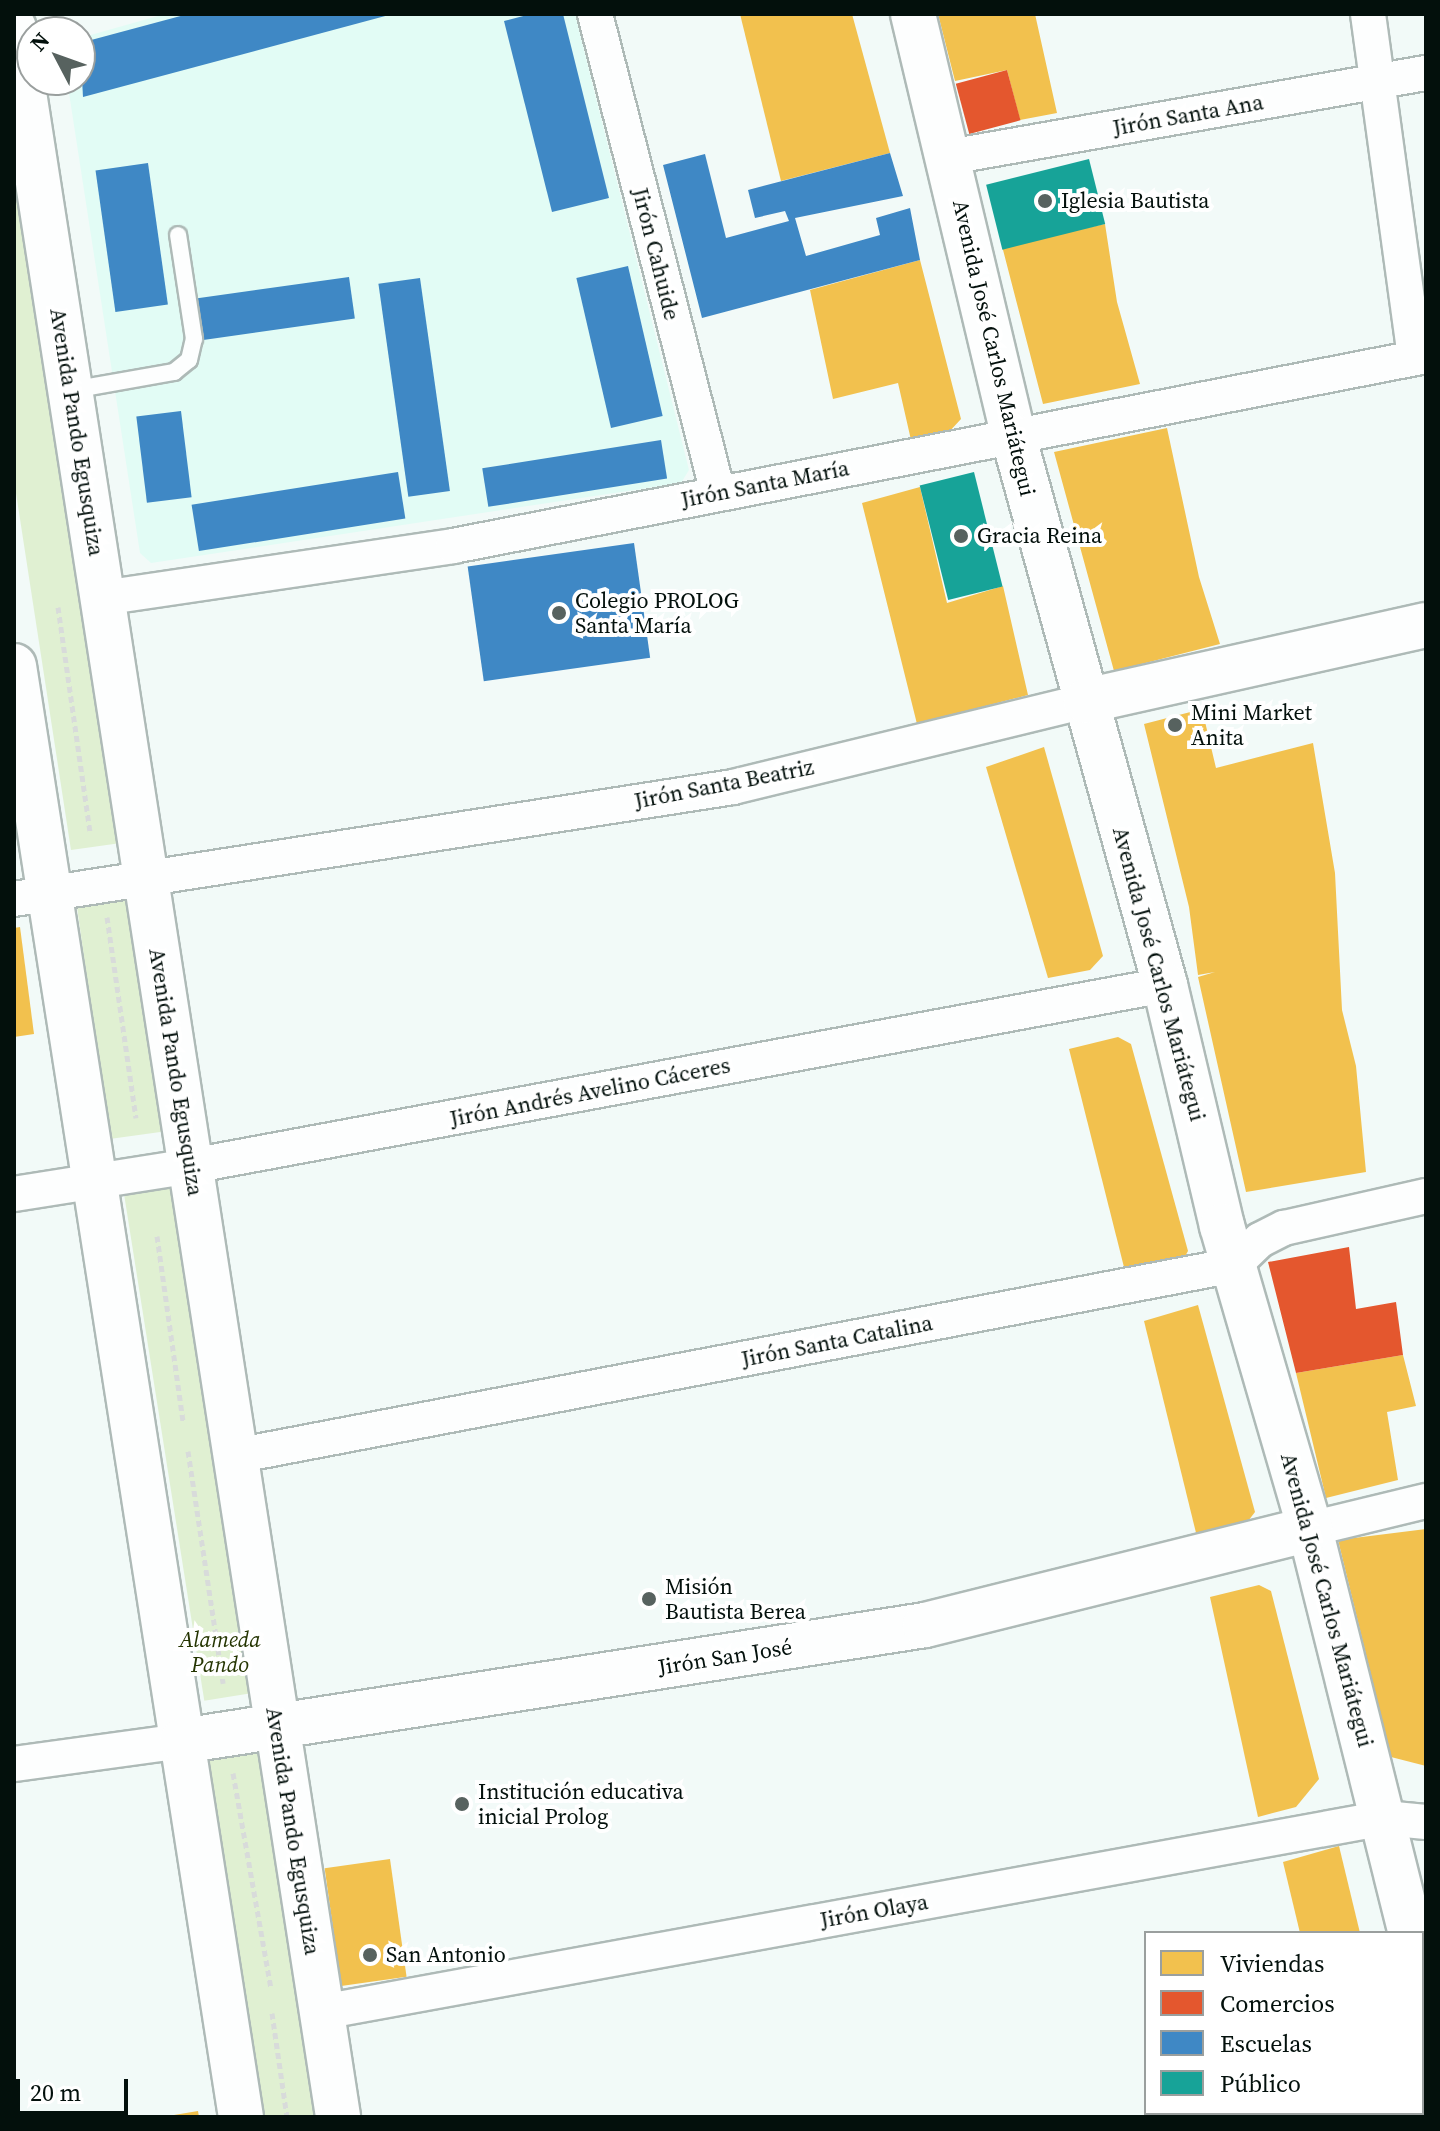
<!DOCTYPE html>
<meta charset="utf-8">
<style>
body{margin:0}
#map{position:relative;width:1440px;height:2131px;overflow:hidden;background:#f2faf8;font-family:"Source Serif 4",serif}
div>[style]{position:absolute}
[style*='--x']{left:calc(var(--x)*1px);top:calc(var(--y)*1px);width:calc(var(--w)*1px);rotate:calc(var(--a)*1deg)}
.built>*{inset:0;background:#e2fcf5}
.green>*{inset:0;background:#e0f0d2;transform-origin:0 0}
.homes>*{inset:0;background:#f2c14e;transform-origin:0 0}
.shops>*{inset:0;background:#e4572e;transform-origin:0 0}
.schools>*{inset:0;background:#3f88c5;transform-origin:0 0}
.public>*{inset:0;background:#17a398;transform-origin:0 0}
.path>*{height:5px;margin-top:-2.5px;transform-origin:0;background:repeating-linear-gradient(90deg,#d8dbda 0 6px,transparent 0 10px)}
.roads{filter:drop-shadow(2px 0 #aebab7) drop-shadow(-2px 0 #aebab7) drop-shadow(0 2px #aebab7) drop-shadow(0 -2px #aebab7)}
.lane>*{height:16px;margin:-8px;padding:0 8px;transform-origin:8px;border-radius:8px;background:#fdfefe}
.street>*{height:34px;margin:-17px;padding:0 17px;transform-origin:17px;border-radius:17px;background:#fdfefe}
.secondary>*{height:44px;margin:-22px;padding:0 22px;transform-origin:22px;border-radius:22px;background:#fdfefe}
.dots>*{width:22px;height:22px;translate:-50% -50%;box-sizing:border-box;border:4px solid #fff;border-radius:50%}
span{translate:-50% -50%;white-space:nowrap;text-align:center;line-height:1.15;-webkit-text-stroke:8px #fff;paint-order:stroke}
.street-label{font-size:22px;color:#03100c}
.poi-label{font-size:22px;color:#03100c}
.left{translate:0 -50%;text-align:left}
.park-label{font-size:22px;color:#253502;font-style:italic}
.frame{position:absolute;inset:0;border:16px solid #03100c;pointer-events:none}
.legend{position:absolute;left:1144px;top:1931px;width:280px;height:184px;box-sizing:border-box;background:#fff;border:2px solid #9a9f9e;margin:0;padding:10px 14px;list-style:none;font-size:24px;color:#03100c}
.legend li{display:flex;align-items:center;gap:16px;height:40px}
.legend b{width:40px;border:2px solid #9a9f9e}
.north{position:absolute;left:16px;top:16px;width:80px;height:80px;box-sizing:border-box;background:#fff;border:2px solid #9a9f9e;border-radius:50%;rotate:311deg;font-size:22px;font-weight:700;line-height:32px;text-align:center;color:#03100c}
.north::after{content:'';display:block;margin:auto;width:28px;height:36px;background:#57625f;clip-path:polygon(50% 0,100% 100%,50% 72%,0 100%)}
.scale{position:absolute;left:16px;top:2079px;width:112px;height:36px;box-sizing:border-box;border:4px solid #03100c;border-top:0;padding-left:10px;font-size:24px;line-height:28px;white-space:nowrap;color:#03100c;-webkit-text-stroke:6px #fff;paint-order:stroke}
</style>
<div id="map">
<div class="built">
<div style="clip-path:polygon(165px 14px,575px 14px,689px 470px,681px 483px,151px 563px,140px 553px,67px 80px,80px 80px,80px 38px)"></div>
</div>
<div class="green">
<div style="clip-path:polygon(14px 124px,121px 843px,71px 850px,14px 480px)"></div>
<div style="left:129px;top:896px;width:238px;height:53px;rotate:82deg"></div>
<div style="left:174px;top:1177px;width:522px;height:52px;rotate:81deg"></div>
<div style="left:257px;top:1749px;width:372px;height:50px;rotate:81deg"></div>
</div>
<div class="homes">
<div style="clip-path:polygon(740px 14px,852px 14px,890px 153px,781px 181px)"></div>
<div style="clip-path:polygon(938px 14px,1035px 14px,1057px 113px,1020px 120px,1007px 70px,955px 81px)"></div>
<div style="clip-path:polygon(1105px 224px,1117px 302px,1140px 384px,1043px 404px,1002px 246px)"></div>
<div style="clip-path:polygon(920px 260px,961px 419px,948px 433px,911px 440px,898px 383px,833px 399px,810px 290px)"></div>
<div style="clip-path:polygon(1167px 428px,1199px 577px,1220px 644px,1114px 671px,1054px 452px)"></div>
<div style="clip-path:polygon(920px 487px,947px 603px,1003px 586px,1028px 695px,917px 724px,862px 503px)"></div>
<div style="clip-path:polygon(1202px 709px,1216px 768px,1313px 743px,1335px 873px,1342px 1010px,1356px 1066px,1366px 1172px,1246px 1192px,1198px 977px,1215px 972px,1198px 975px,1189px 907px,1144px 724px)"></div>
<div style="clip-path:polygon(1044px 747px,1103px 956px,1090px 970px,1048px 978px,986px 767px)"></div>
<div style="clip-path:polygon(20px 927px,34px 1034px,14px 1037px,14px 928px)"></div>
<div style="clip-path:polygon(1118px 1037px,1131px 1044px,1188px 1251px,1179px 1267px,1127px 1279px,1069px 1049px)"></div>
<div style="clip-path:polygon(1198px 1305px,1255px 1512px,1242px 1529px,1198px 1541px,1144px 1321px)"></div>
<div style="clip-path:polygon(1403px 1355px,1416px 1406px,1387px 1412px,1398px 1480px,1326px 1498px,1296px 1373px)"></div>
<div style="clip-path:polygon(1426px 1529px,1426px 1766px,1391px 1757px,1338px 1540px)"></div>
<div style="clip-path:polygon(1259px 1585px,1271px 1591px,1319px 1779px,1296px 1807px,1258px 1817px,1210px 1597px)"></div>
<div style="clip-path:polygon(1339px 1846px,1360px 1933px,1300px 1933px,1283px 1862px)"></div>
<div style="left:390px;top:1859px;width:119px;height:66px;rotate:82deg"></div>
<div style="clip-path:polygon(198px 2111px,199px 2117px,174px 2117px,174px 2115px)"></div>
</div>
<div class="shops">
<div style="left:1007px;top:70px;width:52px;height:53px;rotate:75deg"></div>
<div style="clip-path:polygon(1349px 1247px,1356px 1309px,1396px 1302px,1403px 1355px,1296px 1373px,1268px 1262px)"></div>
</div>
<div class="schools">
<div style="clip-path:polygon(188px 14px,389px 14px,389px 15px,83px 97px,80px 43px)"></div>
<div style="clip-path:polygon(531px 14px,563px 14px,609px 198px,552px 212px,504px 21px)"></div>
<div style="clip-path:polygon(890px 153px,903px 196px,795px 218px,806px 256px,880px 235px,876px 218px,910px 208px,920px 260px,702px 318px,663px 165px,705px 154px,726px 238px,789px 221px,785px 211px,755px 218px,748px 190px)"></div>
<div style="left:148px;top:163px;width:143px;height:53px;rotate:82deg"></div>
<div style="left:628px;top:266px;width:154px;height:53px;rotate:77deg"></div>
<div style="left:349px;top:277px;width:42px;height:153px;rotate:82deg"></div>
<div style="left:420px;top:278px;width:215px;height:42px;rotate:82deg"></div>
<div style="left:181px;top:411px;width:87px;height:45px;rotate:83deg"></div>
<div style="left:661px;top:440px;width:39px;height:181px;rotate:81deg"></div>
<div style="left:398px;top:472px;width:47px;height:209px;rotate:81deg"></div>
<div style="left:634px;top:543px;width:116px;height:168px;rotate:82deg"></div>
</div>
<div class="public">
<div style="left:1089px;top:159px;width:67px;height:106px;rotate:76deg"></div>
<div style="left:974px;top:472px;width:118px;height:56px;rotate:76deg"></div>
</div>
<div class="path">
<div style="--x:58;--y:607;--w:226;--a:81.9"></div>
<div style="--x:107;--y:917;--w:203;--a:81.8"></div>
<div style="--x:157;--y:1236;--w:187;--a:82"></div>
<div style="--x:188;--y:1451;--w:235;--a:81.4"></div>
<div style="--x:233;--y:1773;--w:219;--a:80"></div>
<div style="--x:272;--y:2013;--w:105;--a:81.8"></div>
</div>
<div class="roads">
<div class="lane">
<div style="--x:72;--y:390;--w:104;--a:-10"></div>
<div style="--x:174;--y:372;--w:19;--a:-39"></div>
<div style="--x:189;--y:360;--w:22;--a:-77"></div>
<div style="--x:194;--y:339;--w:105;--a:-98.7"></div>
</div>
<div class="street">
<div style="--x:595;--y:14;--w:495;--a:75.6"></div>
<div style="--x:1368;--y:14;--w:347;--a:82.2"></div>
<div style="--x:949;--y:157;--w:484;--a:-10"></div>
<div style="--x:102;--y:598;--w:355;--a:-8.4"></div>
<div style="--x:453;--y:546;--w:991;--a:-11.05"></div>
<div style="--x:14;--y:899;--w:728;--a:-8.85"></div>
<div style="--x:733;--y:787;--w:363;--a:-13.7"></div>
<div style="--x:14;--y:1194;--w:179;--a:-9"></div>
<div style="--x:191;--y:1166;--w:991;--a:-10.53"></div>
<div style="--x:235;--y:1456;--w:1017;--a:-10.82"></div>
<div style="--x:1234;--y:1265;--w:36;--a:-44"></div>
<div style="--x:1260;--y:1240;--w:27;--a:-27"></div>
<div style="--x:1284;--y:1228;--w:146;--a:-12.7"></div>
<div style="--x:1310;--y:1529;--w:119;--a:-13.6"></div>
<div style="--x:14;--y:1764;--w:170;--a:-7.8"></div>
<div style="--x:322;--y:2012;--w:1080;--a:-10.35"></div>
<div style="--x:1384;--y:1818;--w:42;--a:5.4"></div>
<div style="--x:1422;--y:2093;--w:4;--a:-14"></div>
<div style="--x:1331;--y:2117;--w:16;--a:-15"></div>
</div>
<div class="secondary">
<div style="--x:913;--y:14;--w:433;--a:76.6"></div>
<div style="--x:1013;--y:435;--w:571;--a:74.55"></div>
<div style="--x:1165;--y:985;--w:248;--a:76.7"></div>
<div style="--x:1222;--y:1226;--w:316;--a:73.8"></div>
<div style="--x:1310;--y:1529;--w:416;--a:76"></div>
<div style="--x:14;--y:28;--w:2114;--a:81.18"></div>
<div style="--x:14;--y:666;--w:1469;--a:81.11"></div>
<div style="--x:1086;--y:701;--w:348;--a:-12.6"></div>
<div style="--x:182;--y:1741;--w:752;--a:-8.87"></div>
<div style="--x:925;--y:1625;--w:397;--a:-14"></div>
<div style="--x:1422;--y:1981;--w:17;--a:77"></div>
</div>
</div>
<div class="dots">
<div style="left:1045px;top:201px;background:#57625f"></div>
<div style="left:961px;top:536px;background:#57625f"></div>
<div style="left:559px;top:613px;background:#57625f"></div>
<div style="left:1175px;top:725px;background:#57625f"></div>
<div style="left:649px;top:1599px;background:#57625f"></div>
<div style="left:462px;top:1804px;background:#57625f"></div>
<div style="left:370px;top:1955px;background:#57625f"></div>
</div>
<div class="street-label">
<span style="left:1188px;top:115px;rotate:-10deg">Jirón Santa Ana</span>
<span style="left:656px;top:254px;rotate:76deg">Jirón Cahuide</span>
<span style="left:994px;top:348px;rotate:77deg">Avenida José Carlos Mariátegui</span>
<span style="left:77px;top:432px;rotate:81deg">Avenida Pando Egusquiza</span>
<span style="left:765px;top:484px;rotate:-11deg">Jirón Santa María</span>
<span style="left:724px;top:784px;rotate:-11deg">Jirón Santa Beatriz</span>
<span style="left:1159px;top:974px;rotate:75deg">Avenida José Carlos Mariátegui</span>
<span style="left:176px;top:1072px;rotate:81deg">Avenida Pando Egusquiza</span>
<span style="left:590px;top:1092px;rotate:-11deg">Jirón Andrés Avelino Cáceres</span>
<span style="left:837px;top:1341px;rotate:-11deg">Jirón Santa Catalina</span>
<span style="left:1327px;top:1600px;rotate:75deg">Avenida José Carlos Mariátegui</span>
<span style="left:725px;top:1657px;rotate:-9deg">Jirón San José</span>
<span style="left:293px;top:1831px;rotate:81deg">Avenida Pando Egusquiza</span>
<span style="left:874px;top:1911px;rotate:-10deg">Jirón Olaya</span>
</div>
<div class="poi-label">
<span class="left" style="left:1061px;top:201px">Iglesia Bautista</span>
<span class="left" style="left:977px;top:536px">Gracia Reina</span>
<span class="left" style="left:575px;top:613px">Colegio PROLOG<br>Santa María</span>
<span class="left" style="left:1191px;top:725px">Mini Market<br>Anita</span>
<span class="left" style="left:665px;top:1599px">Misión<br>Bautista Berea</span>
<span class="left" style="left:478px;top:1804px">Institución educativa<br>inicial Prolog</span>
<span class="left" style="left:386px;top:1955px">San Antonio</span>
</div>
<div class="park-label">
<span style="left:220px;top:1652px">Alameda<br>Pando</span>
</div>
<div class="frame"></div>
<ul class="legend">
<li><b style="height:22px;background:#f2c14e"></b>Viviendas</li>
<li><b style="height:22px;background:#e4572e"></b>Comercios</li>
<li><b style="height:22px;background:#3f88c5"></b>Escuelas</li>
<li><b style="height:22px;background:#17a398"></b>Público</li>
</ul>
<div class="north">N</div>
<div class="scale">20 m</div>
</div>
